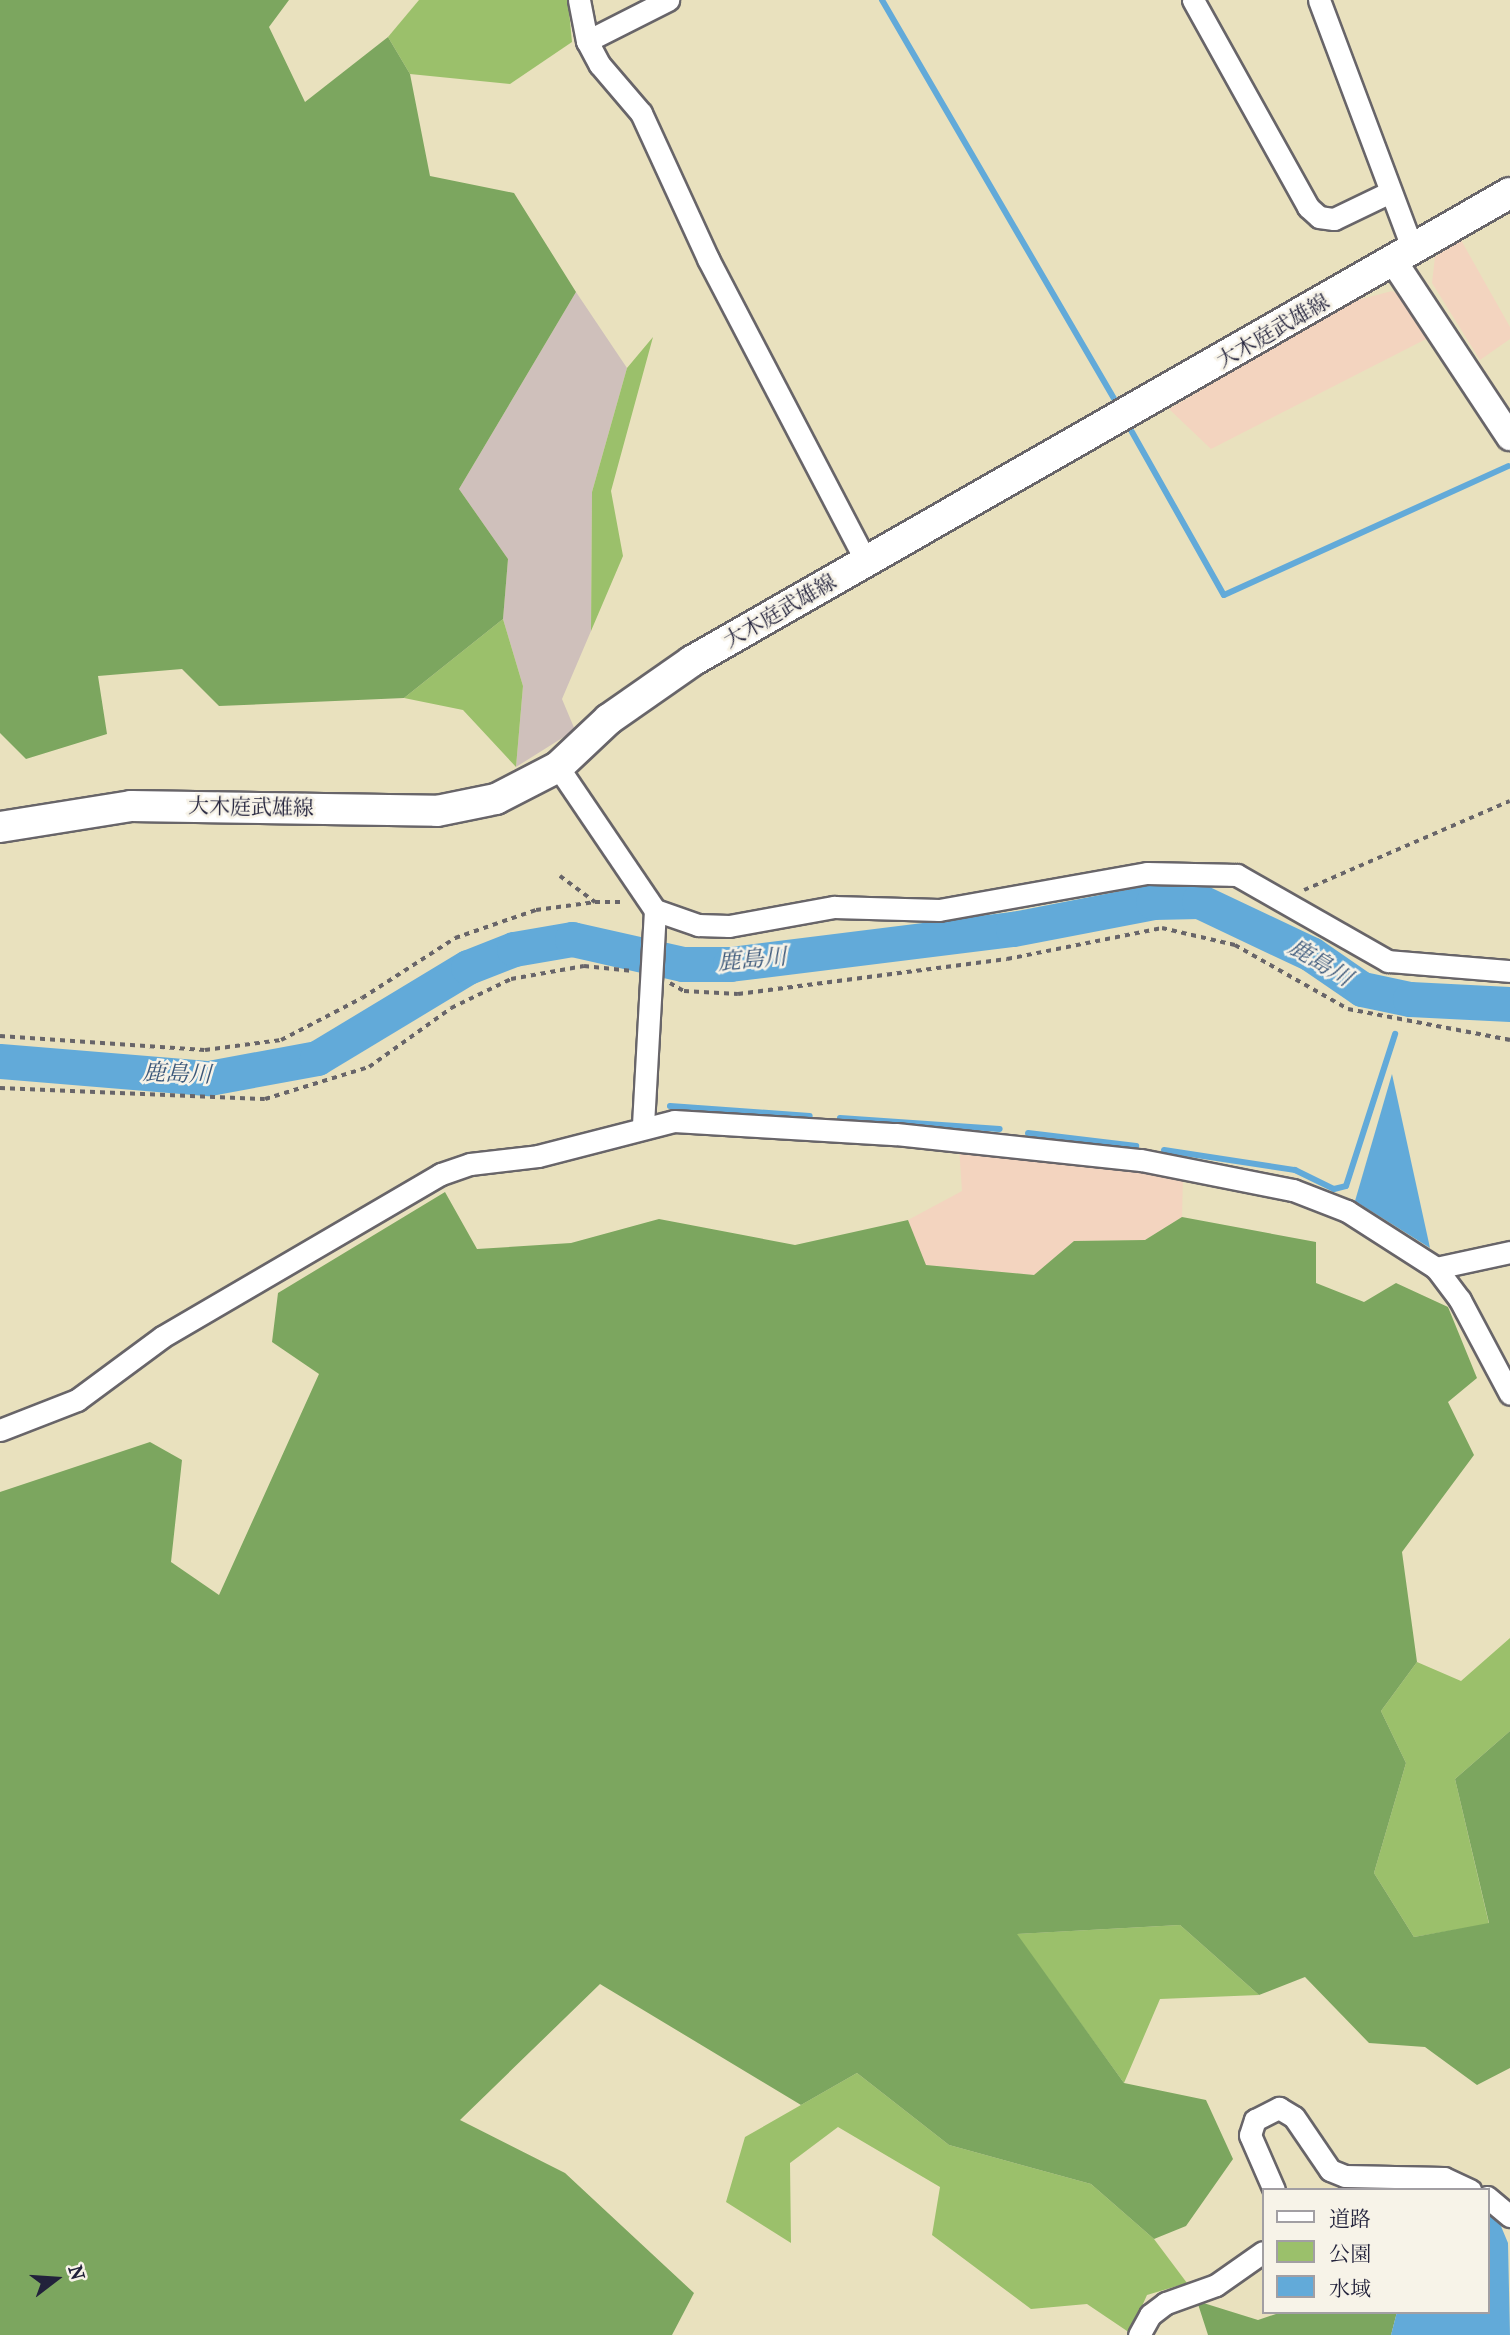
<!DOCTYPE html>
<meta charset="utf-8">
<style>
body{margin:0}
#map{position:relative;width:1510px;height:2335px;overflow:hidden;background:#e9e1be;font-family:"IM FELL French Canon","Noto Serif JP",serif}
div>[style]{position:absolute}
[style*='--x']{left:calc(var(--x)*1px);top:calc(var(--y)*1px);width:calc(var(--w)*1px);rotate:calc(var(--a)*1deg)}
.built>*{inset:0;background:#f3d4bf}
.industrial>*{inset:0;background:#cfc0bb}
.green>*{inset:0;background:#9bc06b}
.forest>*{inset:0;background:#7ca65f}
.water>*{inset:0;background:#62aad9}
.stream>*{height:6px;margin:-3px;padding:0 3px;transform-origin:3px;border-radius:3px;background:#62aad9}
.river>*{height:35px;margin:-17.5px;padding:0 17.5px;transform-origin:17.5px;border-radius:17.5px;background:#62aad9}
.path>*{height:3.5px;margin-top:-1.75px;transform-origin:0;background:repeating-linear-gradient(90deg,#686569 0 5px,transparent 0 10px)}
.roads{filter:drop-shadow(2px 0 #686569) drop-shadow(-2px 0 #686569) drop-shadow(0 2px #686569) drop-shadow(0 -2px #686569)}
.minor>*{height:21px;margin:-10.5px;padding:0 10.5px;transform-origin:10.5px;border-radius:10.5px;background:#fff}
.tertiary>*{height:26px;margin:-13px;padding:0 13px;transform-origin:13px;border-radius:13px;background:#fff}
.secondary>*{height:30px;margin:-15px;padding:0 15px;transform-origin:15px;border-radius:15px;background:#fff}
span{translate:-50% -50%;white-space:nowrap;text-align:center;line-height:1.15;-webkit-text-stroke:5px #f7f3e8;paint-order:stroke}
.street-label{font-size:21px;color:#22223b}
.water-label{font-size:23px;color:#3c587a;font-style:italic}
.legend{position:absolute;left:1262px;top:2188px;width:228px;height:126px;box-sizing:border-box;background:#f7f3e8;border:2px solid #a29fa3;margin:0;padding:9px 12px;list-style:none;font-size:21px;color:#22223b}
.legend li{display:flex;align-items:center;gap:14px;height:35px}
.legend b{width:35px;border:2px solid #a29fa3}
.north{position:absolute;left:21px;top:2244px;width:70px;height:70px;-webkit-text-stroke:5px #f7f3e8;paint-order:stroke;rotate:73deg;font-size:19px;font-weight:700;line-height:28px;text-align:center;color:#22223b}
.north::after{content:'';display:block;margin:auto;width:24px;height:32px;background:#22223b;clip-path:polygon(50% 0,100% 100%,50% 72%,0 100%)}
</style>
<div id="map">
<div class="built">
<div style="clip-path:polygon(1461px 240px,1510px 327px,1510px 339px,1480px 360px,1432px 283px,1435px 257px)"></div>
<div style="clip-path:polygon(1392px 291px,1412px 303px,1432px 336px,1211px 449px,1169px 409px,1354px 301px)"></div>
<div style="clip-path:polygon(959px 1147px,1183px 1178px,1182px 1217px,1145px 1240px,1074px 1241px,1034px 1275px,925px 1265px,908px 1220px,962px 1191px)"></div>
</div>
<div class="industrial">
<div style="clip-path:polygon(576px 292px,627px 368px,592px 492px,591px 631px,562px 699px,575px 730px,516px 767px,523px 686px,503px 619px,508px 559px,459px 489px)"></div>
</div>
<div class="green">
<div style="clip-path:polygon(419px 0,568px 0,572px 42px,510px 84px,410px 74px,388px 37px)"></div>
<div style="clip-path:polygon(653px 337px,611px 491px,623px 556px,591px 631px,592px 492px,627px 368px)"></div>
<div style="clip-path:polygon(503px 619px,523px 686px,516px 767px,463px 710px,404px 698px)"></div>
<div style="clip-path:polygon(1510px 1638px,1510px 1731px,1455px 1779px,1489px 1924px,1414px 1937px,1374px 1873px,1406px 1763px,1381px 1711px,1417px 1662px,1461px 1681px)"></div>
<div style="clip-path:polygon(1180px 1925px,1259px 1995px,1160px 1999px,1124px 2083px,1016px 1934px)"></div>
<div style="clip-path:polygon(857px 2073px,949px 2145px,1091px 2184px,1154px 2239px,1187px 2283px,1147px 2295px,1130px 2333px,1087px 2304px,1031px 2309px,932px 2235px,940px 2187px,838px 2127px,790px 2163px,791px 2243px,726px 2202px,745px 2137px)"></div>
</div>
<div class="forest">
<div style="clip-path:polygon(0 0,289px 0,269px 27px,305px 102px,388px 37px,410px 74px,430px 176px,514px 193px,576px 292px,459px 489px,508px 559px,503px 619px,404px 698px,219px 706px,182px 669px,98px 676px,107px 734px,26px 759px,0 733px)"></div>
<div style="clip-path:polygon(445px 1192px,477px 1249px,571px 1243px,659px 1219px,795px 1245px,908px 1220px,926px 1265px,1034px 1275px,1074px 1241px,1145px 1240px,1182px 1217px,1316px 1242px,1316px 1283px,1364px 1302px,1396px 1283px,1448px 1307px,1477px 1378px,1448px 1402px,1474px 1455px,1402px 1552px,1417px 1662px,1381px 1711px,1406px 1763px,1374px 1873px,1414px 1937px,1489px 1923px,1455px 1779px,1510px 1731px,1510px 2068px,1477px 2085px,1425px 2047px,1369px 2043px,1305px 1977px,1259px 1995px,1180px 1925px,1017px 1934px,1124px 2083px,1206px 2100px,1233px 2159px,1186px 2226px,1154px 2239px,1091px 2184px,949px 2145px,857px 2073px,801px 2105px,600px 1984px,460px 2120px,565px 2173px,694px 2293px,672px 2335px,0 2335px,0 1492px,150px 1442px,182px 1460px,171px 1562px,219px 1595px,319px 1374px,272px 1342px,278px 1293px)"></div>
<div style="clip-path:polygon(1197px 2301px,1258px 2320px,1282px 2312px,1397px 2312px,1391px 2335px,1208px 2335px)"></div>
</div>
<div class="water">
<div style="clip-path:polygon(1392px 1074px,1430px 1248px,1355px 1201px)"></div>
<div style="clip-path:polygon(1487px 2211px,1498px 2219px,1508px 2243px,1510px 2335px,1391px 2335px,1397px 2312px,1487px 2312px)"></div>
</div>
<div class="stream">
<div style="--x:882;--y:0;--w:462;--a:59.8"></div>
<div style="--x:1132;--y:432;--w:187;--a:60.6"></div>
<div style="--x:1224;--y:595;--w:312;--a:-24.4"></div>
<div style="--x:1403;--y:1011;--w:14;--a:-60"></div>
<div style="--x:670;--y:1106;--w:140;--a:4.1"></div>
<div style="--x:840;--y:1118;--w:160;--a:3.9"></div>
<div style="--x:1028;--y:1133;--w:109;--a:6.9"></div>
<div style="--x:1164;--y:1150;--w:133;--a:8.7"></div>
<div style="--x:1295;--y:1170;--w:43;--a:26"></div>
<div style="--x:1334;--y:1189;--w:12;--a:-14"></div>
<div style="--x:1346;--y:1186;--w:160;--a:-72.1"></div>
</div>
<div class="river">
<div style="--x:0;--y:1061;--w:210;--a:4.7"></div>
<div style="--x:209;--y:1078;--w:110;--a:-10.5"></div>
<div style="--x:317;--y:1058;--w:176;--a:-31.1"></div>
<div style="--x:468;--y:967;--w:49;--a:-21.4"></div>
<div style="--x:514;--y:949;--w:59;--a:-9.8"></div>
<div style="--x:572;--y:939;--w:114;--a:12.7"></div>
<div style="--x:683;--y:964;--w:47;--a:0"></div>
<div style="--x:730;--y:964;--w:285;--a:-7.1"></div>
<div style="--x:1013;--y:929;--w:143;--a:-10.9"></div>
<div style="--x:1153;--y:902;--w:46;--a:-1.2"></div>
<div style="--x:1199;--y:901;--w:124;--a:25.3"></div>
<div style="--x:1311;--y:954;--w:62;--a:34.5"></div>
<div style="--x:1362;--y:989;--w:49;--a:11.8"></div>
<div style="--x:1410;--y:999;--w:100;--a:2.9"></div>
</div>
<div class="path">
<div style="--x:560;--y:876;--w:44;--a:36.6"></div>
<div style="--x:595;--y:902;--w:30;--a:0"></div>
<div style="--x:1304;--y:890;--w:224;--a:-23.4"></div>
<div style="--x:670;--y:983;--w:16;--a:30"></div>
<div style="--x:684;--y:991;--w:54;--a:3.2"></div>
<div style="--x:738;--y:994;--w:271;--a:-7.4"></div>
<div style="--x:1007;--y:959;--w:158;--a:-11.3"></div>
<div style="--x:1162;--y:928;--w:75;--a:13.1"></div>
<div style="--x:1235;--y:945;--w:130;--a:29.5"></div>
<div style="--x:1348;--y:1009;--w:165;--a:10.8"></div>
<div style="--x:0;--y:1036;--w:205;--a:3.9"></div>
<div style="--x:205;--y:1050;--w:77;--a:-7.5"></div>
<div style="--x:281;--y:1040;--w:91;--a:-27.4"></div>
<div style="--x:362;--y:998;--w:111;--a:-32.8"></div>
<div style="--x:455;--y:938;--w:86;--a:-19.1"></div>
<div style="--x:536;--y:910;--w:60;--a:-7.7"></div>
<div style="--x:0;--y:1088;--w:265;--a:2.4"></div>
<div style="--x:265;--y:1099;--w:109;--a:-17.1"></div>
<div style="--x:369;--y:1067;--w:101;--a:-35.7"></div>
<div style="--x:451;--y:1008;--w:67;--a:-25.8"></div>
<div style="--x:511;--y:979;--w:74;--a:-10.1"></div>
<div style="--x:584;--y:966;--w:49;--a:5.8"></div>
</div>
<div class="roads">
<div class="minor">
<div style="--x:579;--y:0;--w:42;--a:79"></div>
<div style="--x:587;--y:41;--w:27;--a:62"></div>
<div style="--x:600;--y:65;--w:63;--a:49.5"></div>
<div style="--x:641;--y:113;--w:161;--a:65.3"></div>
<div style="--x:708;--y:259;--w:341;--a:62.4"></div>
<div style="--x:1193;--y:0;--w:237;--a:60.9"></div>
<div style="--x:1308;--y:207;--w:15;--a:42"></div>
<div style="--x:1319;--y:217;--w:15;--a:8"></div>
<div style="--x:1334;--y:219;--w:60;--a:-25.7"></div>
<div style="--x:1319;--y:0;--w:267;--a:69.4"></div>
<div style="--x:587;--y:41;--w:91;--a:-26.8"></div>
<div style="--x:558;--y:767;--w:173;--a:55.9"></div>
<div style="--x:655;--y:910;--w:216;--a:93.2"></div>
<div style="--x:655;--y:910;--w:46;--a:19.2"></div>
<div style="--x:698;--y:925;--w:31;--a:2"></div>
<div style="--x:729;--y:926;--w:107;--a:-10.3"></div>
<div style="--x:834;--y:907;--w:105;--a:1.6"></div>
<div style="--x:939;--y:910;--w:211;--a:-10.1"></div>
<div style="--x:1147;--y:873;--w:90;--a:1.3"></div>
<div style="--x:1237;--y:875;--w:174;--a:29.7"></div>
<div style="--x:1388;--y:961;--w:122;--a:4.7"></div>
<div style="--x:1436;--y:1268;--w:76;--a:-12.2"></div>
<div style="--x:0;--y:1430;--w:83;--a:-21.3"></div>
<div style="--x:77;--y:1400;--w:106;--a:-36.5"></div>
<div style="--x:162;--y:1337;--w:323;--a:-30.3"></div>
<div style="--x:441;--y:1174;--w:31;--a:-19"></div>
<div style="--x:470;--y:1164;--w:68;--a:-6.7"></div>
<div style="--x:538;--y:1156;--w:140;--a:-14.4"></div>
<div style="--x:674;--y:1121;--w:222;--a:3.4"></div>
<div style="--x:896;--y:1134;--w:246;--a:6.1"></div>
<div style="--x:1141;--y:1160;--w:155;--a:11.2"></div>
<div style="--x:1293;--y:1190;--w:58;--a:21.3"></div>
<div style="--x:1347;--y:1211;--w:106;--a:32.6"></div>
<div style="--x:1436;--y:1268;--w:40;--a:53"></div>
<div style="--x:1460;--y:1300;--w:106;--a:62"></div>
<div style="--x:1274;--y:2190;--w:60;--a:-113.6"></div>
<div style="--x:1250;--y:2135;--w:16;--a:-72"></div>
<div style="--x:1255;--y:2120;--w:27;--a:-27"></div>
<div style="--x:1279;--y:2108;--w:17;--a:31"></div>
<div style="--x:1294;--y:2117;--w:64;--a:55.8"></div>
<div style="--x:1330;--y:2170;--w:16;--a:22"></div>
<div style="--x:1345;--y:2176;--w:99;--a:1.2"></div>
<div style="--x:1444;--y:2178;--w:29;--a:25"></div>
<div style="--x:1487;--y:2197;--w:30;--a:40"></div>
<div style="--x:1139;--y:2335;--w:23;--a:-61"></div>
<div style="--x:1150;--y:2315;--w:20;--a:-37"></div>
<div style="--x:1166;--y:2303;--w:53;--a:-19.8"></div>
<div style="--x:1216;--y:2285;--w:57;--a:-35.1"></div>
</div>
<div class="tertiary">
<div style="--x:1394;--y:262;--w:210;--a:56.5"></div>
</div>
<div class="secondary">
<div style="--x:0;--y:827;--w:133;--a:-9.1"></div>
<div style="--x:131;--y:806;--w:306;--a:0.9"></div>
<div style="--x:437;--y:811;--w:60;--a:-11.5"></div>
<div style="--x:496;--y:799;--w:70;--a:-27.3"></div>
<div style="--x:558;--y:767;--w:70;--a:-43.3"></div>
<div style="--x:609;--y:719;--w:101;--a:-34.9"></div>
<div style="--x:692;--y:661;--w:942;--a:-29.78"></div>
</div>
</div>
<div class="street-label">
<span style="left:1273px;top:331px;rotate:-30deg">大木庭武雄線</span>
<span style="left:780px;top:611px;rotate:-30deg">大木庭武雄線</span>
<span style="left:251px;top:807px;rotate:1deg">大木庭武雄線</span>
</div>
<div class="water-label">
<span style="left:752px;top:960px;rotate:-5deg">鹿島川</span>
<span style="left:1320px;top:963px;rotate:31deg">鹿島川</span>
<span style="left:177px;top:1074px;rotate:2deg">鹿島川</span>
</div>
<ul class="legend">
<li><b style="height:9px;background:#fff"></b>道路</li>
<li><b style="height:19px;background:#9bc06b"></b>公園</li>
<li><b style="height:19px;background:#62aad9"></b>水域</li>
</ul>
<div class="north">N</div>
</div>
